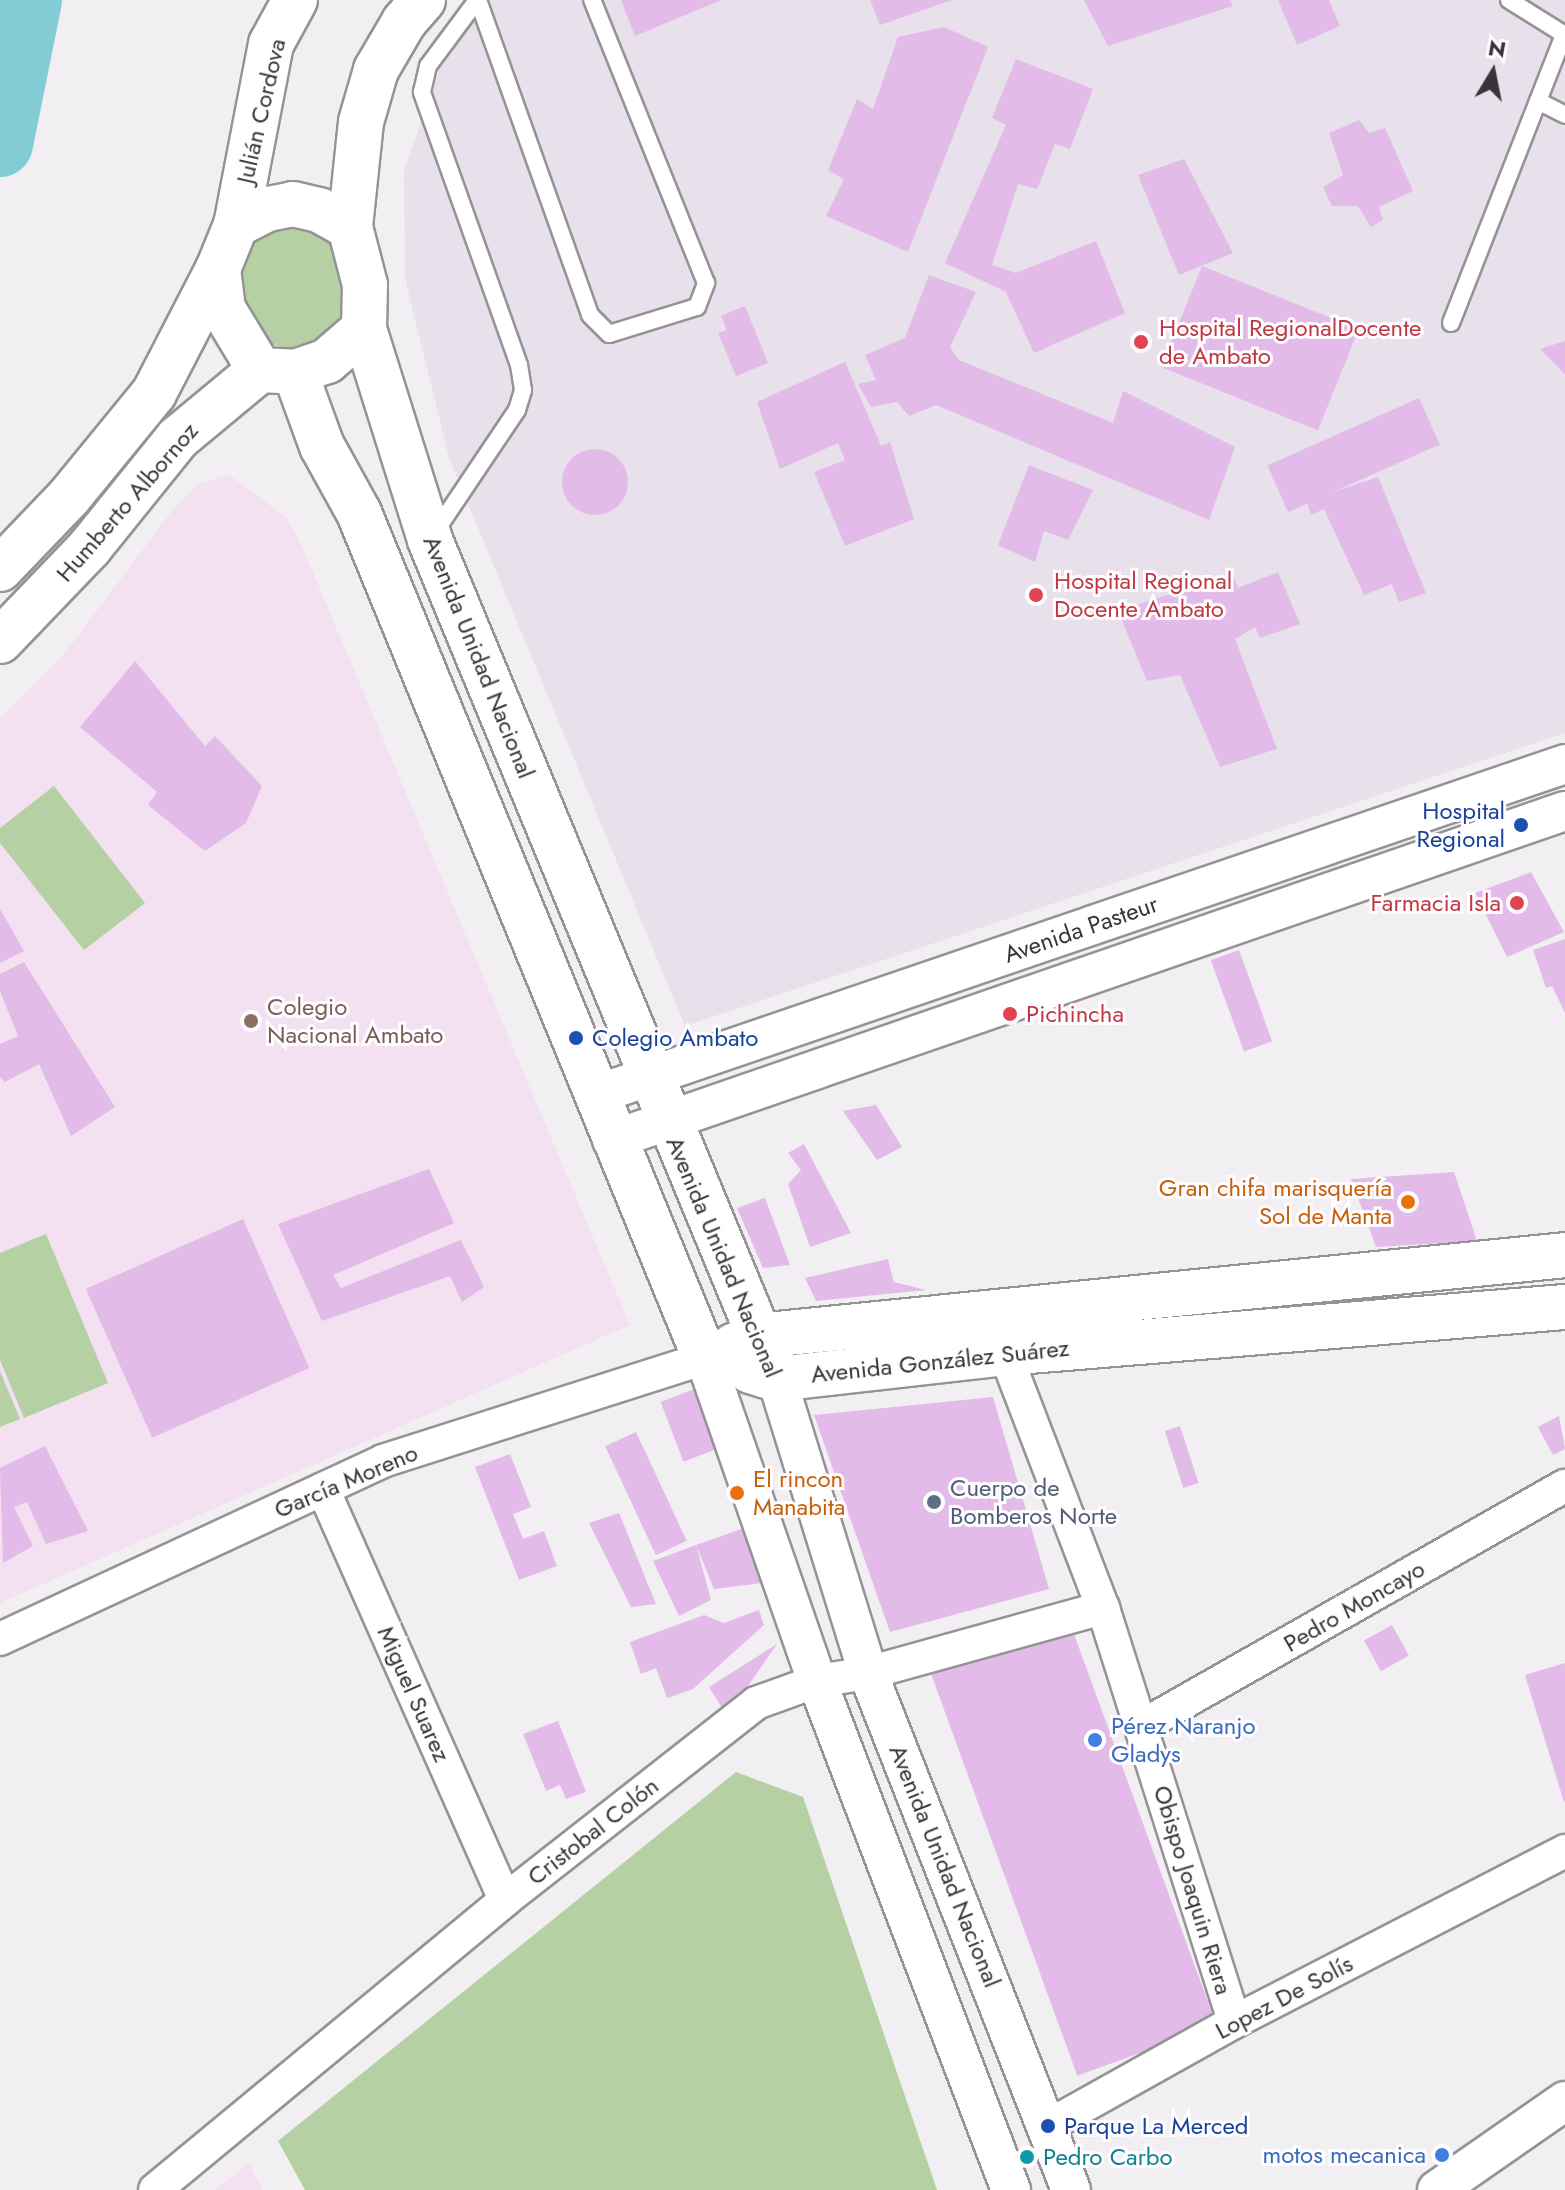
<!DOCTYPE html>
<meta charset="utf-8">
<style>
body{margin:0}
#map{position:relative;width:1565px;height:2190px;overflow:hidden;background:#f2eff3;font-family:Jost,sans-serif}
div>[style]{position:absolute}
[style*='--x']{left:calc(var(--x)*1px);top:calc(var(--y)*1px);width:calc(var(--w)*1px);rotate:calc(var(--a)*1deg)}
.built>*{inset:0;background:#e8e0ea}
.education>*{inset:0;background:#f3e0f0}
.green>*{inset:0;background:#b5d0a3}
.river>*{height:66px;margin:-33px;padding:0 33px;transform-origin:33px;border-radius:33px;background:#82cdd5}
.building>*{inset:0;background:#e2bbe9;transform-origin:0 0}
.round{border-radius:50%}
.roads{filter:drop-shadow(2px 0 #959396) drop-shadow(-2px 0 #959396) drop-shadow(0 2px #959396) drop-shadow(0 -2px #959396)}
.service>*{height:16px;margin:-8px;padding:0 8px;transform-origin:8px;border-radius:8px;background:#fff}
.minor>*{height:32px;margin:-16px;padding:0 16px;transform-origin:16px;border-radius:16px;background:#fff}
.tertiary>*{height:38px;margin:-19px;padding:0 19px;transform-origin:19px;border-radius:19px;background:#fff}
.secondary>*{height:44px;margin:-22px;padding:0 22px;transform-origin:22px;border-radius:22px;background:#fff}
.dots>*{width:22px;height:22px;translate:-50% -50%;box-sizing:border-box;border:4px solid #fffdff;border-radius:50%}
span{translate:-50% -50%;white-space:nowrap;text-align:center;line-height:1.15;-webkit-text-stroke:6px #fffdff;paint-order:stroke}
.street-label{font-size:24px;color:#373537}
.health-label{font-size:24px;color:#be3a42}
.left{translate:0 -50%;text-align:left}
.right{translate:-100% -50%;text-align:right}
.transit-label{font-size:24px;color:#164399}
.education-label{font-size:24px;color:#785e54}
.food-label{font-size:24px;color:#c56008}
.service-label{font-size:24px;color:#4e5e75}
.shop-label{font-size:24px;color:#366cbe}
.culture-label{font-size:24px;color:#0d838f}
.north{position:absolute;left:1453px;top:32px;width:80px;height:80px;-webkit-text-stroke:6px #fffdff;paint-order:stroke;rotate:10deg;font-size:22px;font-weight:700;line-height:32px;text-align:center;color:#373537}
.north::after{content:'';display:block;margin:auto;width:28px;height:36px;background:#373537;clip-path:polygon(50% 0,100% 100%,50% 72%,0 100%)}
</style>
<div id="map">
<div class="built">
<div style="clip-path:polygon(477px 0,1565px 0,1565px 733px,685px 1026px,449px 458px,405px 278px,404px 171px,448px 44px)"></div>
</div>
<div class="education">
<div style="clip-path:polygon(228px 474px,287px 518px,301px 544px,630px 1325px,0 1603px,0 718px,65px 653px,171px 512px,199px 484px)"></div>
<div style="clip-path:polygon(249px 2164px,262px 2190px,214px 2190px)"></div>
</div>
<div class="green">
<div style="clip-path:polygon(284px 221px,327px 229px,357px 303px,333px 338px,293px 351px,253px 338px,232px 258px,245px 240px)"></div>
<div style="clip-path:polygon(54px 786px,145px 903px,84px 950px,0 843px,0 828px)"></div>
<div style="clip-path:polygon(46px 1234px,108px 1383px,24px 1418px,0 1360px,0 1253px)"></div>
<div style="clip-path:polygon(0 1371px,20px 1419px,0 1427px)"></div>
<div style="clip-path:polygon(736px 1772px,803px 1797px,937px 2190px,305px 2190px,278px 2141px)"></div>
</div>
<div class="river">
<div style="--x:0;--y:144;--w:147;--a:-78.6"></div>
</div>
<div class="building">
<div style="clip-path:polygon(621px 0,721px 0,635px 36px)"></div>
<div style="clip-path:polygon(870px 0,952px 0,880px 25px)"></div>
<div style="clip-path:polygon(1084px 0,1230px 0,1233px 6px,1108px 46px)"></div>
<div style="clip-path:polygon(1278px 0,1329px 0,1340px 26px,1297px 45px)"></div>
<div style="clip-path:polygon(944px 27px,988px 47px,908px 252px,826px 216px,844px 179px,828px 170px,857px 99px,873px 109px,898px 37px)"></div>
<div style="clip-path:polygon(1016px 59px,1093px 89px,1070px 149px,1055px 144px,1037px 189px,1018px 184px,992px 265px,1016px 273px,1096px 241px,1125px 313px,1034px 353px,1006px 292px,945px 263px,1006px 125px,992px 118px)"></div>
<div style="clip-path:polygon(1359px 120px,1369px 133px,1385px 128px,1413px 191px,1379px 207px,1383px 220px,1371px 227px,1358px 206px,1332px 206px,1323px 187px,1343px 175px,1329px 133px)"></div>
<div style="clip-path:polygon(1184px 159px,1233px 253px,1179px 275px,1138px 175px)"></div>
<div style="left:1202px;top:266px;width:169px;height:109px;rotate:22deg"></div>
<div style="clip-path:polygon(929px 275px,976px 292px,950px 347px,959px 360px,1113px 423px,1123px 391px,1235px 447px,1209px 520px,936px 405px,909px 416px,897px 402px,871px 407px,858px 384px,876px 380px,865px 355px,905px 338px)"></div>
<div style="clip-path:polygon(745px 306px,768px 363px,736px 376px,718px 333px,727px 330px,721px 316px)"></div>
<div style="clip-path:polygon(1565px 341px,1565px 374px,1540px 349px)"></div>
<div style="clip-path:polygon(845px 362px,881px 446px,890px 442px,914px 519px,845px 546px,814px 472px,845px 460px,838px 443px,780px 469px,757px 402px)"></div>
<div style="left:1419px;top:398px;width:51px;height:166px;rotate:66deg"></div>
<div class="round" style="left:562px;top:449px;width:66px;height:66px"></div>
<div style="clip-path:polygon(1029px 465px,1093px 490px,1068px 540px,1044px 531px,1035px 562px,998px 545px)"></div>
<div style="clip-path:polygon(1378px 477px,1426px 593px,1399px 602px,1392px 584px,1364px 595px,1324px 509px,1311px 515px,1307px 501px)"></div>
<div style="clip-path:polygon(1278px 572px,1300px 624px,1260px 638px,1255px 627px,1235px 639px,1277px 749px,1220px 767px,1180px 675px,1147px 681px,1118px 611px,1233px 574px,1238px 588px)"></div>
<div style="clip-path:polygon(135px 661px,205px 746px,215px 736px,262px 786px,246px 823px,205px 851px,148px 805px,157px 792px,80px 727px)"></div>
<div style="clip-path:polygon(1531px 872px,1564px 932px,1507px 957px,1475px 893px)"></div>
<div style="clip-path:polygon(0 909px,24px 951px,0 963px)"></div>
<div style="clip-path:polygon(1565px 939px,1565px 1013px,1552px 986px,1546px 988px,1533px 950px)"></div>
<div style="left:1239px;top:950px;width:97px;height:30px;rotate:70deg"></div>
<div style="clip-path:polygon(24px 962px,115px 1107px,71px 1136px,39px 1064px,5px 1082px,0 1077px,0 1044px,18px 1036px,0 991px,0 974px)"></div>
<div style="clip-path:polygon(876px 1105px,902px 1147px,877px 1160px,843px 1111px)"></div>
<div style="clip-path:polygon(804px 1144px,851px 1233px,810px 1247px,788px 1184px,801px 1170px,788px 1153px)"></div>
<div style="clip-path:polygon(429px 1169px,454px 1223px,333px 1275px,341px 1288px,461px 1240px,484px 1287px,462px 1302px,450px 1276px,322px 1321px,278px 1224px)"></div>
<div style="clip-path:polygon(1454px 1172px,1477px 1241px,1376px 1247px,1351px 1179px)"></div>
<div style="clip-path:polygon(765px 1198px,790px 1265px,763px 1268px,737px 1208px)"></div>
<div style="left:243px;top:1219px;width:163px;height:172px;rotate:66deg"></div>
<div style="clip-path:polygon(888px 1259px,894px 1282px,926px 1290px,816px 1301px,805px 1278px)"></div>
<div style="left:697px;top:1388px;width:64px;height:39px;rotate:69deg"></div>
<div style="clip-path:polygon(993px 1397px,1049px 1589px,890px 1632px,814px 1415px)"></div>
<div style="clip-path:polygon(1559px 1416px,1565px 1449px,1553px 1455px,1538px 1427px)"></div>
<div style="left:1180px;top:1426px;width:60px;height:16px;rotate:72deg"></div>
<div style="left:636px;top:1432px;width:120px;height:34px;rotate:65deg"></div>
<div style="clip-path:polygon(45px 1446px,88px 1531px,46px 1544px,27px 1502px,14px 1507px,33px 1546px,3px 1563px,0 1468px)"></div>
<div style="clip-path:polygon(510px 1454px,531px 1507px,513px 1514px,523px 1539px,544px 1531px,557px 1566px,519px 1580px,475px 1467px)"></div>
<div style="clip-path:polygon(619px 1513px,656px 1604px,631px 1607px,589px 1523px)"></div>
<div style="clip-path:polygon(747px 1527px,771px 1582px,714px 1589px,696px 1545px,711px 1600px,679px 1616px,653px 1561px,696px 1545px)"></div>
<div style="clip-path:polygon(759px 1610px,764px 1625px,693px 1689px,667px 1698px,656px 1668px,641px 1674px,630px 1642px,704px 1615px,724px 1623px)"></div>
<div style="left:1070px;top:1623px;width:428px;height:148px;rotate:70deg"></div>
<div style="left:1392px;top:1625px;width:35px;height:32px;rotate:61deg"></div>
<div style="clip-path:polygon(777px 1644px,727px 1716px,709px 1687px)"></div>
<div style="clip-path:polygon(1565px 1663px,1565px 1802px,1564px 1802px,1525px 1675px)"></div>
<div style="clip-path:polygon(558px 1721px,586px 1792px,566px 1799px,560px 1785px,546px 1791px,523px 1734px)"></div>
</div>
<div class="roads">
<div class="service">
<div style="--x:478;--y:0;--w:334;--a:70.4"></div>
<div style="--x:590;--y:315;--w:27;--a:45"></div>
<div style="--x:609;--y:334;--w:92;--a:-17.1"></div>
<div style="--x:697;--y:307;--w:26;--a:-69"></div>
<div style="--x:706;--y:283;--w:305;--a:-111.9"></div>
<div style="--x:1509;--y:0;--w:66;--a:32"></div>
<div style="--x:1538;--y:101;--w:30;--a:27"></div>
<div style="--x:1451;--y:323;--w:310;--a:-68.6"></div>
<div style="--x:435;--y:532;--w:147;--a:-56.1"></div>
<div style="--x:517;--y:410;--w:21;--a:-73"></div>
<div style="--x:523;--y:390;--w:25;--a:-99"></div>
<div style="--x:519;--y:365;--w:290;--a:-109.6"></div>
<div style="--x:422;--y:92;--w:27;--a:-77"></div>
<div style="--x:428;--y:66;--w:82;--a:-53.4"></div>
</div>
<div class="minor">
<div style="--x:1005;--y:1353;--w:273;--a:69"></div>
<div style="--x:1103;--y:1608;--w:434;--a:72.4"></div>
<div style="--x:323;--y:1489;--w:449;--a:66.1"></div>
<div style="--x:0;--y:1639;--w:422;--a:-24.9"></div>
<div style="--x:383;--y:1461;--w:338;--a:-17.7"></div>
<div style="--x:1142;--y:1726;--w:486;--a:-29.6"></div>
<div style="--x:1048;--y:2126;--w:213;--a:-29.2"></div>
<div style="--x:1234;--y:2022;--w:373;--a:-27.3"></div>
<div style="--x:155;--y:2190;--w:455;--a:-39.6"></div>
<div style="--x:505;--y:1900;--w:319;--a:-38.1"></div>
<div style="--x:756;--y:1703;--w:65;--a:-19.8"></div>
<div style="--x:817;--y:1681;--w:52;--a:-8.9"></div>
<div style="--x:868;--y:1673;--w:244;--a:-15.5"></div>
</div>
<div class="tertiary">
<div style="--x:598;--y:1094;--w:1022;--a:-18.84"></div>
<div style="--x:612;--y:1140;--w:1008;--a:-19.05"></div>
<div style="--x:705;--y:1358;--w:342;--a:70.9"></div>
<div style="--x:817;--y:1681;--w:545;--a:69.14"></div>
<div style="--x:777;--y:1379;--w:308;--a:72.8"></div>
<div style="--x:868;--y:1673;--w:555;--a:68.56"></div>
<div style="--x:1437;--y:2190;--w:156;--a:-34.8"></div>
</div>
<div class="secondary">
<div style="--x:295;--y:0;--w:50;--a:118.6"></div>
<div style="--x:271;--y:44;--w:184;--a:100.9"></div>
<div style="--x:236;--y:225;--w:48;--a:112.2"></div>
<div style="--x:218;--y:269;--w:40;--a:82.9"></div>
<div style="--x:223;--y:309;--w:71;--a:58.8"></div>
<div style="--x:260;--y:370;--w:35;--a:3"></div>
<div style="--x:295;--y:372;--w:34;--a:-19"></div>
<div style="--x:327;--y:361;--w:49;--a:-40.9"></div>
<div style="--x:423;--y:0;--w:29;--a:131"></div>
<div style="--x:404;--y:22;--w:56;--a:120.3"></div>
<div style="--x:376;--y:70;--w:54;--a:106.1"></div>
<div style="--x:361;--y:122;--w:106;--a:96"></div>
<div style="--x:350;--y:227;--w:60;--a:75.5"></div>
<div style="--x:365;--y:285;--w:44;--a:91.3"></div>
<div style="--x:364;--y:329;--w:221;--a:72.6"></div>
<div style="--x:430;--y:540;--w:908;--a:67.53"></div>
<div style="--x:236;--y:225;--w:36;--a:-27"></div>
<div style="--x:268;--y:209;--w:25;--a:-11"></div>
<div style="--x:293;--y:204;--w:27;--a:13"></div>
<div style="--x:319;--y:210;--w:35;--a:29"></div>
<div style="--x:295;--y:372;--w:79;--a:70"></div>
<div style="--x:322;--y:446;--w:77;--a:61.1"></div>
<div style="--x:359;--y:513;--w:913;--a:67.73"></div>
<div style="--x:0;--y:569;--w:100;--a:-46.2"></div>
<div style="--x:69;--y:497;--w:134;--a:-50.7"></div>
<div style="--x:154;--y:393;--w:140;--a:-62.7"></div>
<div style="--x:0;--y:641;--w:130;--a:-46.2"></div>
<div style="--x:90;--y:547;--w:140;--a:-51.1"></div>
<div style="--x:178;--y:438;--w:107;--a:-39.7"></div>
<div style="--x:733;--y:1346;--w:26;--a:-23"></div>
<div style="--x:757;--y:1336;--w:812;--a:-5.72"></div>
<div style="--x:750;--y:1371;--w:28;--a:17"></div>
<div style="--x:777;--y:1379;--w:229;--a:-6.5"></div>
<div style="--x:1005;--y:1353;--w:562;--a:-4.7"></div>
</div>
</div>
<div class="dots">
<div style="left:1141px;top:342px;background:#e0444e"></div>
<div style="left:1036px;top:595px;background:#e0444e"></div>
<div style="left:1521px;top:825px;background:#1a4fb4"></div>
<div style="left:1517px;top:903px;background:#e0444e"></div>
<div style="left:1010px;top:1014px;background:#e0444e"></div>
<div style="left:251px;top:1021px;background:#8d6e63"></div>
<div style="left:576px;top:1038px;background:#1a4fb4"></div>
<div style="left:1408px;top:1202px;background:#e8710a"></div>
<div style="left:737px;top:1493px;background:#e8710a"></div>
<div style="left:934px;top:1502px;background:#5c6f8a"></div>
<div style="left:1095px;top:1740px;background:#3f7fe0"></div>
<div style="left:1048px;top:2126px;background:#1a4fb4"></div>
<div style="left:1442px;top:2155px;background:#3f7fe0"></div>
<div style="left:1027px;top:2157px;background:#0f9aa8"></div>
</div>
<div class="street-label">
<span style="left:261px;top:111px;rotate:-77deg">Julián Cordova</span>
<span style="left:127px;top:502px;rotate:-49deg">Humberto Albornoz</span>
<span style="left:479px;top:657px;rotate:68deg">Avenida Unidad Nacional</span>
<span style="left:1081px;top:929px;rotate:-19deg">Avenida Pasteur</span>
<span style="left:724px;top:1257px;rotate:67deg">Avenida Unidad Nacional</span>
<span style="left:940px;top:1361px;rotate:-6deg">Avenida González Suárez</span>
<span style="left:346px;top:1481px;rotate:-23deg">García Moreno</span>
<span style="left:1354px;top:1606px;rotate:-30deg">Pedro Moncayo</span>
<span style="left:414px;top:1694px;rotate:66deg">Miguel Suarez</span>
<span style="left:593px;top:1831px;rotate:-38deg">Cristobal Colón</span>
<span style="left:945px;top:1866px;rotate:68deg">Avenida Unidad Nacional</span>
<span style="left:1193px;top:1890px;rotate:73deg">Obispo Joaquin Riera</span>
<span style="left:1284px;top:1997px;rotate:-28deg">Lopez De Solís</span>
</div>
<div class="health-label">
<span class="left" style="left:1159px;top:342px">Hospital RegionalDocente<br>de Ambato</span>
<span class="left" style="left:1054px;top:595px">Hospital Regional<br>Docente Ambato</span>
<span class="right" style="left:1501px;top:903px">Farmacia Isla</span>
<span class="left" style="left:1026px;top:1014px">Pichincha</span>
</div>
<div class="transit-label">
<span class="right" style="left:1505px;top:825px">Hospital<br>Regional</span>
<span class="left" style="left:592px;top:1038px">Colegio Ambato</span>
<span class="left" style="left:1064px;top:2126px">Parque La Merced</span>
</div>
<div class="education-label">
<span class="left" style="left:267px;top:1021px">Colegio<br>Nacional Ambato</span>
</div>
<div class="food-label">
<span class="right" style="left:1392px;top:1202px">Gran chifa marisquería<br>Sol de Manta</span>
<span class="left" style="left:753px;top:1493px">El rincon<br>Manabita</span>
</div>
<div class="service-label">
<span class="left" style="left:950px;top:1502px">Cuerpo de<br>Bomberos Norte</span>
</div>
<div class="shop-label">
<span class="left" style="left:1111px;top:1740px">Pérez Naranjo<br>Gladys</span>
<span class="right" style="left:1426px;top:2155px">motos mecanica</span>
</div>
<div class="culture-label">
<span class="left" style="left:1043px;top:2157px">Pedro Carbo</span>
</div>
<div class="north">N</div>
</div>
